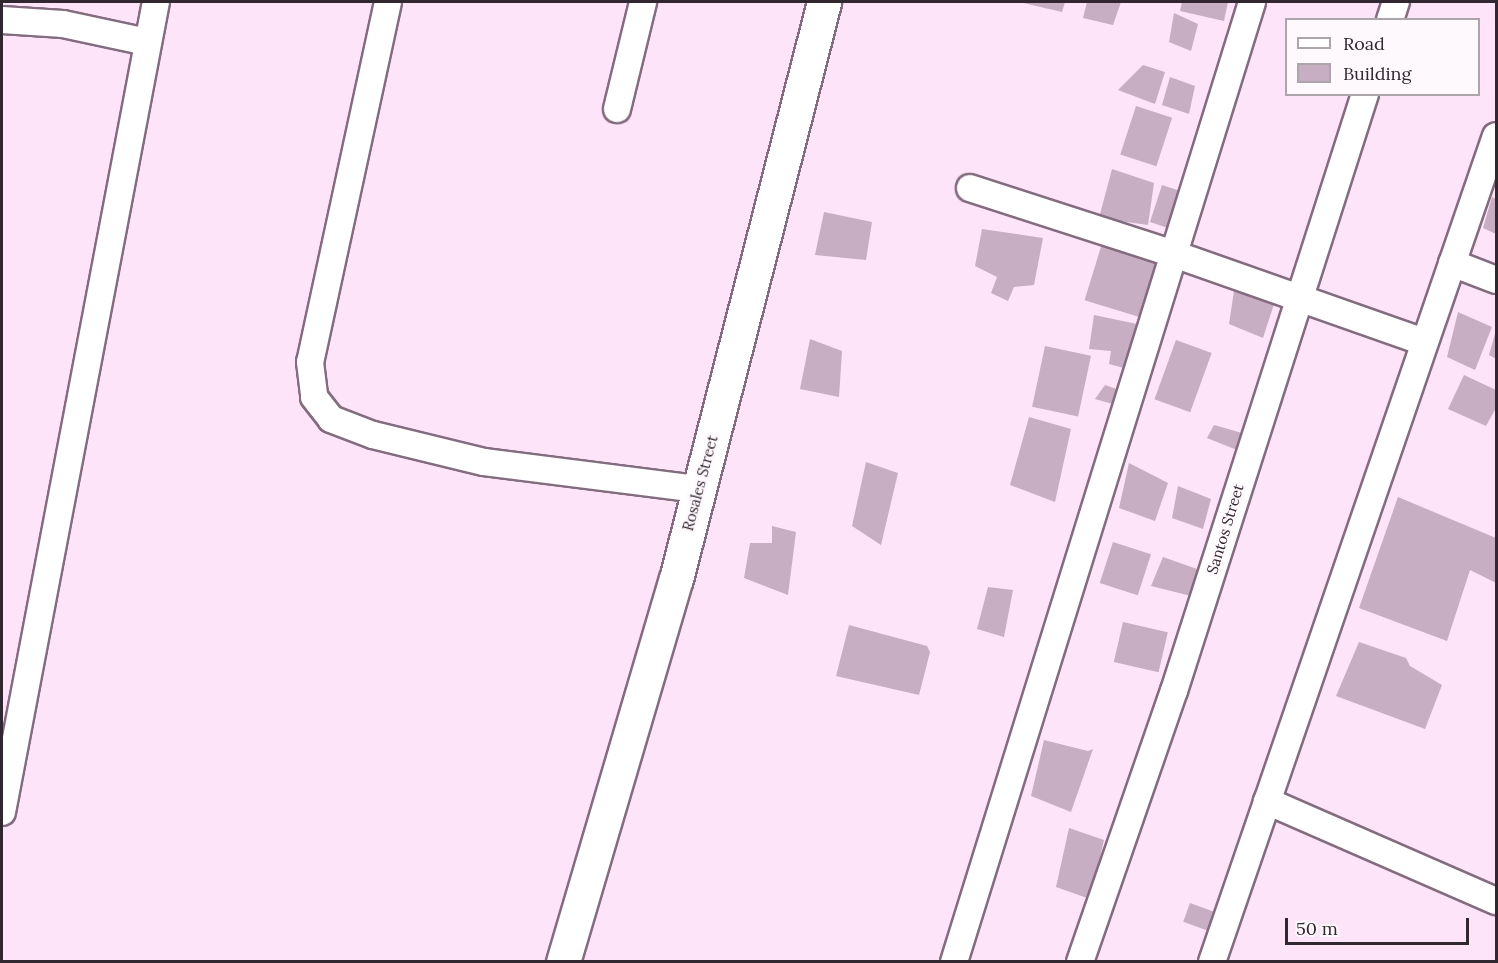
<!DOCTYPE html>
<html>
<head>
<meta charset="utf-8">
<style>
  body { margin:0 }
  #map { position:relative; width:1498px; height:963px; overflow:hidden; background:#fee4f9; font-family:Lora,serif }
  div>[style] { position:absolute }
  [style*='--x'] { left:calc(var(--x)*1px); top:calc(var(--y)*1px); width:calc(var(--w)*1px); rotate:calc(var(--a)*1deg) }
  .building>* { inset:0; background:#c7aec3; transform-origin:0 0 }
  .roads { filter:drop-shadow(2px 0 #836c7f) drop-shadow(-2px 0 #836c7f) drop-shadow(0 2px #836c7f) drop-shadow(0 -2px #836c7f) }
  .minor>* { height:26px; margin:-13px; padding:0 13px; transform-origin:13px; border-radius:13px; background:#fff }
  .secondary>* { height:33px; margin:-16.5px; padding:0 16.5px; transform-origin:16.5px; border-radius:16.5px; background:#fff }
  span { translate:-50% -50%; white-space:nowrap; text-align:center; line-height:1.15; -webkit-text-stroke:6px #fef9fd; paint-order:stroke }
  .street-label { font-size:15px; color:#312730 }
  .frame { position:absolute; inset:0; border:3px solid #312730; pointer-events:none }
  .legend { position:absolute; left:1285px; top:18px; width:195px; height:78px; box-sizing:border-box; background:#fef9fd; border:2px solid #aca5ab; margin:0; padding:8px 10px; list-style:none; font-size:18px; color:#312730 }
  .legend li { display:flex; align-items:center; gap:12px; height:30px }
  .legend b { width:30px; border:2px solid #aca5ab }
  .scale { position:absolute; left:1285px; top:918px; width:184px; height:27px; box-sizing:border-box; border:3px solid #312730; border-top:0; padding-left:8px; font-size:18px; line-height:21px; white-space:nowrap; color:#312730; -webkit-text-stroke:4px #fef9fd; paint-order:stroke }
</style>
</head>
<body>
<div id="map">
  <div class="building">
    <i style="clip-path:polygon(1019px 2px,1065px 2px,1062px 12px)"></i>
    <i style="clip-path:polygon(1087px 2px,1121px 2px,1113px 25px,1083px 18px)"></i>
    <i style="clip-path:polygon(1182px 2px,1228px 2px,1224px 21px,1180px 11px)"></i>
    <i style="clip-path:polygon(1174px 13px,1198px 24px,1191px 51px,1169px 42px)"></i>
    <i style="clip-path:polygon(1143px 65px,1165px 72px,1155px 104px,1118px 90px)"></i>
    <i style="clip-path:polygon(1170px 77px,1195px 86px,1189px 114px,1162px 105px)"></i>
    <i style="left:1136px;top:106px;width:38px;height:51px;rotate:18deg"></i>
    <i style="clip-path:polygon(1112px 169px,1154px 183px,1148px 225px,1099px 218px)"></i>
    <i style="left:1162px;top:185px;width:22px;height:39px;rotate:18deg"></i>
    <i style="clip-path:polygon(1492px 197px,1496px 199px,1496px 234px,1483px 228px)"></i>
    <i style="clip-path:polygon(824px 212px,872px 222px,866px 260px,815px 255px)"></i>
    <i style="clip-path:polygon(982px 229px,1043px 238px,1034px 285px,1014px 287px,1008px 301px,991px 293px,997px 277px,975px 266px)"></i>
    <i style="left:1103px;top:240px;width:64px;height:63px;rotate:17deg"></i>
    <i style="clip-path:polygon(1234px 291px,1275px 301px,1263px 338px,1229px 324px)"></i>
    <i style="clip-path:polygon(1458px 312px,1492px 327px,1475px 370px,1447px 357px)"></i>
    <i style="clip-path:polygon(1094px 315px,1142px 325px,1131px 370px,1109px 364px,1111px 351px,1089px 349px)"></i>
    <i style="clip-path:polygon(1496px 330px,1496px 359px,1489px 355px)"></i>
    <i style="clip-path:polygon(810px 339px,842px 351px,839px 397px,800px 389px)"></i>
    <i style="left:1176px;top:340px;width:38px;height:63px;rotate:20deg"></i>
    <i style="left:1045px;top:346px;width:47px;height:62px;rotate:12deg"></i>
    <i style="clip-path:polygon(1464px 375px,1496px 390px,1496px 408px,1486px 426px,1448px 409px)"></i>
    <i style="clip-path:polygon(1105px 385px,1125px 392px,1120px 406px,1095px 399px)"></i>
    <i style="clip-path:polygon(1029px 417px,1071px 429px,1055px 502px,1010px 485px)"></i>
    <i style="clip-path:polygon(1214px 425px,1242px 433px,1237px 450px,1207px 438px)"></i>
    <i style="clip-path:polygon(866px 462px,898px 473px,881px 545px,852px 526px)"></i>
    <i style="clip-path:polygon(1129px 463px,1168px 483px,1155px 521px,1119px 508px)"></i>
    <i style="clip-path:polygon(1178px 486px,1211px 499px,1203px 529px,1172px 518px)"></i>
    <i style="clip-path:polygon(1398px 497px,1496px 538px,1496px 583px,1470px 570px,1447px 641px,1359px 608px)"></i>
    <i style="clip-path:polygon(772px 526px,796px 532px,788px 595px,744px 578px,750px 543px,772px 543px)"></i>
    <i style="left:1113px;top:542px;width:40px;height:43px;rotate:18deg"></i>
    <i style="clip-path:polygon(1163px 557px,1197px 569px,1191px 596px,1151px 586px)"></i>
    <i style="clip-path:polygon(988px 587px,1013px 590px,1004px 637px,977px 629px)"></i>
    <i style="left:1123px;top:622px;width:46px;height:41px;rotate:13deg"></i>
    <i style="clip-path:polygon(849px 625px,927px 646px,930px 652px,919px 695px,836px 676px)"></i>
    <i style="clip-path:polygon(1359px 642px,1406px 658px,1410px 666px,1442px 685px,1425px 729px,1336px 696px)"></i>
    <i style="clip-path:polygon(1044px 740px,1088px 751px,1093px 749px,1071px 812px,1031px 796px)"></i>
    <i style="clip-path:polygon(1069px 828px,1104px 840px,1090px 899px,1056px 887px)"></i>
    <i style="left:1190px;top:903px;width:33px;height:20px;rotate:20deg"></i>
  </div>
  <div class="roads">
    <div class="minor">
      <i style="--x:388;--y:2;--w:368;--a:102.2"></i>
      <i style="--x:310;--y:362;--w:35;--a:83"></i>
      <i style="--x:314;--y:397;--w:28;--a:52"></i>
      <i style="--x:331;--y:419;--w:45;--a:20.9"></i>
      <i style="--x:373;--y:435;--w:114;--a:13.7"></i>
      <i style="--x:484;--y:462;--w:216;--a:7.2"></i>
      <i style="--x:2;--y:20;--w:61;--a:3.8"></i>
      <i style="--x:63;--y:24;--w:86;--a:12.1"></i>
      <i style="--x:1390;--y:20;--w:19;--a:-72"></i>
      <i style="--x:617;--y:109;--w:110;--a:-76.3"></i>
      <i style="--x:970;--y:188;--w:214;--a:17.9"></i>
      <i style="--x:1174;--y:254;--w:265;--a:19.4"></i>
      <i style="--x:1452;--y:263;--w:47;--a:21.1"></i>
      <i style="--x:1267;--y:801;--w:250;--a:23.6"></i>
      <i style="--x:2;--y:812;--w:825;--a:-79.24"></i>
      <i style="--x:954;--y:962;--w:1005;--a:-72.75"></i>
      <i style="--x:1080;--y:962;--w:287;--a:-70.9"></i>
      <i style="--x:1174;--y:691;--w:627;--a:-72.26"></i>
      <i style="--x:1212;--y:962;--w:873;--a:-71.03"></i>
    </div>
    <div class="secondary">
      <i style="--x:563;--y:962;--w:399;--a:-73.6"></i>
      <i style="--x:676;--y:579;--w:596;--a:-75.61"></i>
    </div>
  </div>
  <div class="street-label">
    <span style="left:700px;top:483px;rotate:-75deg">Rosales Street</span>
    <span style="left:1225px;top:529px;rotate:-73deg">Santos Street</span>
  </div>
  <div class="frame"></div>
  <ul class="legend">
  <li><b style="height:8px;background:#fff"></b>Road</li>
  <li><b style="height:16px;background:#c7aec3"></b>Building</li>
  </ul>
  <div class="scale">50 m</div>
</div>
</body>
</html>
